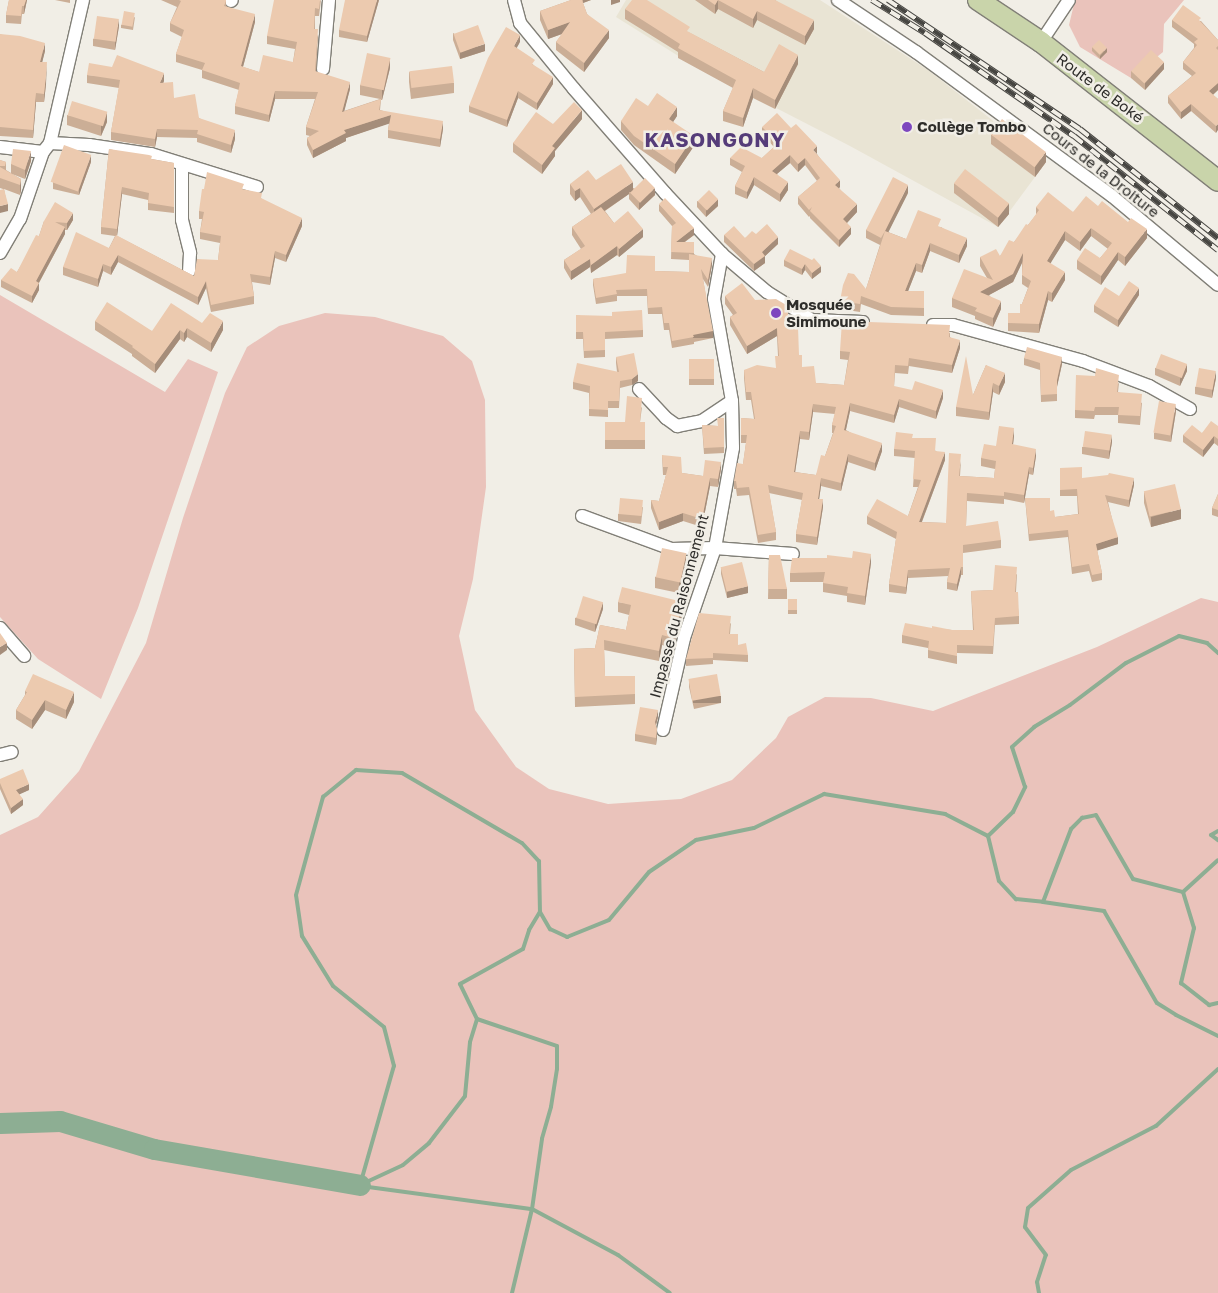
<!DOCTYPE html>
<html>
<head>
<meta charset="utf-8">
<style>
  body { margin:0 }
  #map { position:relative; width:1218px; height:1293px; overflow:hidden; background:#f1eee6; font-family:"Golos Text",sans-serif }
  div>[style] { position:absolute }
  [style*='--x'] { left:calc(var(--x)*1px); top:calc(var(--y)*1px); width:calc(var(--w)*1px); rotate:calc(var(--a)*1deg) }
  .built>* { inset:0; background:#e9e4d4 }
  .green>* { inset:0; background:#eac3bb }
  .stream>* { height:4px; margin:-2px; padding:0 2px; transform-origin:2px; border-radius:2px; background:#8dae93 }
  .river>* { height:21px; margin:-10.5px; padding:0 10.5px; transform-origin:10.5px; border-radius:10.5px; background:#8dae93 }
  .roads { filter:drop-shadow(1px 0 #817f77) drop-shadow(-1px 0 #817f77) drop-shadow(0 1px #817f77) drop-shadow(0 -1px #817f77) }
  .street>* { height:12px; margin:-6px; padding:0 6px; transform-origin:6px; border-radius:6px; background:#fff }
  .primary>* { height:20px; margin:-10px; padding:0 10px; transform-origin:10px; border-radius:10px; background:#c9d4aa }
  .rail>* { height:5.5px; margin-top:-2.75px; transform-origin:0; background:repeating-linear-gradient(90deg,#f1eee6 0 11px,#474642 0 22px); box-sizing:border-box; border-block:1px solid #474642 }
  .wall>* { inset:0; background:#cbae96; transform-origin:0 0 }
  .shaded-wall>* { inset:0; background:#a58d7a; transform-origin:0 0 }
  .building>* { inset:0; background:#eccaaf; transform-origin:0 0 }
  .dots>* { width:14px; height:14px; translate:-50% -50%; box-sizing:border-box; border:2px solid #f1eee6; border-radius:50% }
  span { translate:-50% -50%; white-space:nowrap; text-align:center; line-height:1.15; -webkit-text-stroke:5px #f1eee6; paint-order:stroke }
  .street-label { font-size:15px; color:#2e2d2a }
  .poi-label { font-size:15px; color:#2e2d2a; font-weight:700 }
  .left { translate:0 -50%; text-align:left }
  .district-label { font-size:20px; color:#553c79; font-weight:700; letter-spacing:1px }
</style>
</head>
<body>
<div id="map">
  <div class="built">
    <i style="clip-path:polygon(626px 0,820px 0,928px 70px,1046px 162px,998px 227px,850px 146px,696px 67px,616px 17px)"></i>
  </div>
  <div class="green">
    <i style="clip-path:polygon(1075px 0,1184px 0,1164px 24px,1163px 52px,1131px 78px,1080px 47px,1069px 25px)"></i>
    <i style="clip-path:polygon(0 295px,165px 392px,188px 359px,218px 372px,138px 608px,101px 699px,38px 659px,0 617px)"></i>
    <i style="clip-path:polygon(325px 313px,375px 317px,443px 336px,472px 361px,485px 400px,486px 487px,473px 579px,459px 636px,475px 710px,516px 767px,549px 789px,608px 804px,681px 799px,732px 780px,776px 738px,788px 717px,825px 697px,871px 698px,933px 711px,1097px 647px,1201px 598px,1218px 602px,1218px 1293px,0 1293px,0 835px,38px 817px,79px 771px,146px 643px,183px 518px,225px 393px,247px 347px,279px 326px)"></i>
  </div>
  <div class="stream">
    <i style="--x:1218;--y:831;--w:8;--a:150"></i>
    <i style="--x:1211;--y:835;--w:9;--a:36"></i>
    <i style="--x:988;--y:836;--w:35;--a:-44"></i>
    <i style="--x:1013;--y:812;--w:28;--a:-64"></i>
    <i style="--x:1025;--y:787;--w:42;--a:-108"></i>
    <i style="--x:1012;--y:747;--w:30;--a:-42"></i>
    <i style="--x:1034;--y:727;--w:42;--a:-31.4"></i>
    <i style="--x:1070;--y:705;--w:70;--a:-36.9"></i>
    <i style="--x:1126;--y:663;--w:59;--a:-27"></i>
    <i style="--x:1179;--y:636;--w:29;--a:14"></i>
    <i style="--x:1207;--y:643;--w:15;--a:42"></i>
    <i style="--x:1183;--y:892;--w:47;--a:-42.4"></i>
    <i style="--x:1043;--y:902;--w:62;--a:8.4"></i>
    <i style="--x:1104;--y:911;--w:106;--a:60.1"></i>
    <i style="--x:1157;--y:1003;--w:22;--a:32"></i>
    <i style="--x:1176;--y:1015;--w:47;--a:26.6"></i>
    <i style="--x:477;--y:1019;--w:84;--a:18.6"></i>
    <i style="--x:557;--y:1046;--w:23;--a:90"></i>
    <i style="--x:557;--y:1069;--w:38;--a:99"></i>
    <i style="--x:551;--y:1107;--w:33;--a:106"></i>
    <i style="--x:542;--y:1139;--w:71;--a:98.1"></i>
    <i style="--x:532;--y:1209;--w:86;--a:103.4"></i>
    <i style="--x:360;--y:1185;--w:124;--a:-74.1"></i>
    <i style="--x:394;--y:1066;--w:40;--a:-104.4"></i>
    <i style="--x:384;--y:1027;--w:65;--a:-141.2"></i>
    <i style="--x:333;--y:986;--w:59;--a:-121.8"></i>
    <i style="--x:302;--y:936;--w:41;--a:-98.3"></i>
    <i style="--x:296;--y:895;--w:102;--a:-74.6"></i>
    <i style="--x:323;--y:797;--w:43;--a:-39.3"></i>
    <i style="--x:356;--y:770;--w:46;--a:3.7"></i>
    <i style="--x:402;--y:773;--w:139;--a:30.3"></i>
    <i style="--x:522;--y:843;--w:25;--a:47"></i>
    <i style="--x:539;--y:861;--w:51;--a:88.9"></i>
    <i style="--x:540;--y:912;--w:20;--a:60"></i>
    <i style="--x:550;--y:929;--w:19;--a:25"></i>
    <i style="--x:567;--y:937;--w:45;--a:-22"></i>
    <i style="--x:609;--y:920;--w:62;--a:-50.2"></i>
    <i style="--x:649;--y:872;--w:57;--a:-34.2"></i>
    <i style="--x:696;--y:840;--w:59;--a:-11.7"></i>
    <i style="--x:754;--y:828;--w:78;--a:-25.9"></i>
    <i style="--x:824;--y:794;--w:123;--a:9.4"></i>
    <i style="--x:945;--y:814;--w:48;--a:27.1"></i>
    <i style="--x:988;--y:836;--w:46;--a:76.3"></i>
    <i style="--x:999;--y:881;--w:25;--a:47"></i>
    <i style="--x:1016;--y:899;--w:27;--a:6"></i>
    <i style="--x:1043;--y:902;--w:78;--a:-69"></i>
    <i style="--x:1071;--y:829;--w:16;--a:-45"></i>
    <i style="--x:1082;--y:818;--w:14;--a:-12"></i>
    <i style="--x:1096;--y:815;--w:74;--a:60"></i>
    <i style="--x:1133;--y:879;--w:52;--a:14.6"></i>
    <i style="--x:1183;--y:892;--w:38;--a:73"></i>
    <i style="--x:1194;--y:928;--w:57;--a:103.3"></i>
    <i style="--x:1181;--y:983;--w:36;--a:38"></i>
    <i style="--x:1209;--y:1005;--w:9;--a:-13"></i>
    <i style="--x:360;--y:1185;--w:47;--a:-24.9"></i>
    <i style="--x:403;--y:1165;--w:34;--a:-40"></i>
    <i style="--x:429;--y:1143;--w:59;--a:-52.5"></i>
    <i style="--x:465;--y:1096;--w:54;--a:-84.7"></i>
    <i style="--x:470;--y:1042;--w:24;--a:-73"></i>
    <i style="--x:477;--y:1019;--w:39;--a:-116"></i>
    <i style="--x:460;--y:984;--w:72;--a:-29.1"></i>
    <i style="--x:523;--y:949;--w:20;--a:-72"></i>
    <i style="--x:529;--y:930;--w:21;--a:-59"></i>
    <i style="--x:361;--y:1186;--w:173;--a:7.7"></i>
    <i style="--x:532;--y:1209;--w:98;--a:28.1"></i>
    <i style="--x:618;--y:1255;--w:64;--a:36.2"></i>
    <i style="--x:1039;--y:1293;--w:11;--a:-100"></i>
    <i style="--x:1037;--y:1282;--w:28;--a:-72"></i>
    <i style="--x:1046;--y:1255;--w:35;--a:-127"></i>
    <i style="--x:1025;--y:1227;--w:19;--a:-81"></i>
    <i style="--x:1028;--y:1208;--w:57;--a:-41.5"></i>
    <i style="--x:1071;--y:1170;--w:96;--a:-27.4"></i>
    <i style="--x:1156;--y:1126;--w:84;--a:-42.6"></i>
  </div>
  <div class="river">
    <i style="--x:0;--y:1123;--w:60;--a:-1.9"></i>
    <i style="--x:60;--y:1121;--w:98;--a:16.6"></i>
    <i style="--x:154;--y:1149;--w:209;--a:9.9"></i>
  </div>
  <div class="roads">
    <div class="street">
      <i style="--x:514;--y:0;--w:24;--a:75"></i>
      <i style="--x:520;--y:23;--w:85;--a:50.7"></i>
      <i style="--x:574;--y:89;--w:138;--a:48.8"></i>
      <i style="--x:665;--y:193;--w:83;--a:46.9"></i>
      <i style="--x:722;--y:254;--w:59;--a:40.2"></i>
      <i style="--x:767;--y:292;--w:53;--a:31.9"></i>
      <i style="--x:812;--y:320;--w:51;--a:2.2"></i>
      <i style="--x:838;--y:0;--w:94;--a:33.7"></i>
      <i style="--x:916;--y:52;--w:243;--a:36.3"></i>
      <i style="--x:1112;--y:196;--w:138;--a:40"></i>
      <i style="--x:231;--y:1;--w:1;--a:-45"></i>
      <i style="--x:1041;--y:42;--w:50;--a:-56.3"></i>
      <i style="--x:323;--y:69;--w:69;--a:-85"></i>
      <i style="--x:50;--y:143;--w:39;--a:3"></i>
      <i style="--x:89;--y:145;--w:63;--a:8.3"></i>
      <i style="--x:151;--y:154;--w:111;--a:17.3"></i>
      <i style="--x:0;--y:147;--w:43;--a:6.6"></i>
      <i style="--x:182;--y:164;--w:56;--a:90"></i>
      <i style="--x:182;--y:220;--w:34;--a:76"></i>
      <i style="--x:190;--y:253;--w:18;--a:93"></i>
      <i style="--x:0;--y:253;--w:39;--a:-60"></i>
      <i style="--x:20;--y:219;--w:71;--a:-71.1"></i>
      <i style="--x:43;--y:152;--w:11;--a:-52"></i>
      <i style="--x:50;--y:143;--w:147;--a:-77"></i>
      <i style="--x:933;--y:325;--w:20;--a:0"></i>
      <i style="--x:953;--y:325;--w:135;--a:15.5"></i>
      <i style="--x:1083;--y:361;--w:71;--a:20.7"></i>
      <i style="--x:1149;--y:386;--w:47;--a:29.3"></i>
      <i style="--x:639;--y:389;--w:40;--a:47"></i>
      <i style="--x:666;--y:418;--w:14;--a:36"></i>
      <i style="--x:677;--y:426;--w:25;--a:-11"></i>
      <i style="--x:702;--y:421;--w:36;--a:-34"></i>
      <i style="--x:582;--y:516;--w:95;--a:20.3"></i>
      <i style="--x:671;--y:549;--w:44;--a:-1.3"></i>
      <i style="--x:715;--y:548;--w:78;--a:4.4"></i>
      <i style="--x:0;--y:628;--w:37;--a:49"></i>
      <i style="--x:663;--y:730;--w:94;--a:-77.1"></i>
      <i style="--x:684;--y:638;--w:95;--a:-71"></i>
      <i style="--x:715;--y:548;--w:102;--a:-79.8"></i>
      <i style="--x:733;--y:448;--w:47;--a:-91.2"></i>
      <i style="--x:732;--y:401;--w:104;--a:-100"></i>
      <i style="--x:714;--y:299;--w:46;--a:-79.9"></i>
      <i style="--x:0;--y:755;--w:12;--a:-14"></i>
    </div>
    <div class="primary">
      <i style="--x:978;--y:0;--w:76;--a:33.7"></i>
      <i style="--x:1041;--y:42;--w:225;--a:38.1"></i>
    </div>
  </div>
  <div class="rail">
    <i style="--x:872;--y:0;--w:62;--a:31.9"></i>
    <i style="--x:925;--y:33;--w:181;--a:34.7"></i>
    <i style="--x:1074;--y:136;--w:184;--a:38.4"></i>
    <i style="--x:888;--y:0;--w:231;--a:33.9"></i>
    <i style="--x:1080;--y:129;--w:176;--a:38.3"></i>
  </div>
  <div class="wall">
    <i style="clip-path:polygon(9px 0,27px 0,24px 14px,22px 14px,21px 24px,6px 23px,6px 15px)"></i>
    <i style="clip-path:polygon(55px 0,70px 0,70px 3px)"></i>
    <i style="clip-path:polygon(161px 0,226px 0,226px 6px,255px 22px,243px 67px,259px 72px,293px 62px,295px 49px,267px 44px,267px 36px,321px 0,319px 16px,315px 16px,315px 29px,318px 37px,316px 72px,350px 89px,344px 111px,380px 99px,360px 95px,360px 85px,390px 68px,382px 100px,381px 100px,380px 110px,443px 129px,440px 147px,388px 138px,388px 130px,389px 123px,346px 138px,346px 141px,313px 158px,307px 145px,307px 138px,310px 136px,306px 135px,306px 127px,315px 99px,275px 99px,269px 122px,235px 114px,235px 106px,239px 90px,202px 78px,202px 70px,176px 62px,176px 54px,182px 37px,170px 31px,170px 23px,177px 7px)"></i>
    <i style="clip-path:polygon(379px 0,367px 42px,339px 37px,339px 30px)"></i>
    <i style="clip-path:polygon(571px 0,591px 0,583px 3px,587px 14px,609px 38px,584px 72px,556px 50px,556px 42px,562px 34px,548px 39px,540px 20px,540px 11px)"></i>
    <i style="clip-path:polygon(695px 0,775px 0,814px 29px,805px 45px,757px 20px,753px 28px,718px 9px,715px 14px)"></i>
    <i style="clip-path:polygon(625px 9px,690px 33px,764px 72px,798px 64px,775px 109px,753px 98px,743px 127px,723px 121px,723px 111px,733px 88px,678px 58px,678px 52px,625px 19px)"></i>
    <i style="clip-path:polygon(135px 17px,133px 30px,121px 28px,121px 25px)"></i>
    <i style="clip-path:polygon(1172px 20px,1201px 21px,1218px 40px,1218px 90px,1213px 95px,1218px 99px,1216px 133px,1191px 111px,1181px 119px,1168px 103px,1168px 96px,1192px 76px,1183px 69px,1183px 62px,1194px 48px,1194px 44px,1172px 27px)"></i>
    <i style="clip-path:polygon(119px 26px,115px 50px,93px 46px,93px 39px)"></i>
    <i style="clip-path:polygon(453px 33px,485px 51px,460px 59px,453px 40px)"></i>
    <i style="clip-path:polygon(0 34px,45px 51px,42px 62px,46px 84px,44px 102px,36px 102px,33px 138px,0 136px)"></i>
    <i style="clip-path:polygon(520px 42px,516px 48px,553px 84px,537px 110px,518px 98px,507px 127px,469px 112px,469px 106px)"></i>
    <i style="clip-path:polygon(1092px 47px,1107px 52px,1100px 59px,1092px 51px)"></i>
    <i style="clip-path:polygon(1164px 69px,1145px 90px,1131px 78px,1131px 71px)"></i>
    <i style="clip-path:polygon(409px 72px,454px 83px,454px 93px,411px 99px,409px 82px)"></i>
    <i style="clip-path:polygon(87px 75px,164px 81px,163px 82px,174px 98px,199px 118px,235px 139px,231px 153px,197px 142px,197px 138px,157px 137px,155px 147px,111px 140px,111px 132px,119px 88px,87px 83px)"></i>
    <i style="clip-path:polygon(648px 106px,677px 116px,673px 122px,694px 146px,675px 174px,634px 145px,621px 130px,621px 121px)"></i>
    <i style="clip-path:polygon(67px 115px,107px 122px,101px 136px,67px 125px)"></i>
    <i style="clip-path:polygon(582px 119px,555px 151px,555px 156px,542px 174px,513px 152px,513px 143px,553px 124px)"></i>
    <i style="clip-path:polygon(762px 127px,817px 154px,840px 187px,839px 188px,857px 212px,847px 223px,851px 234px,839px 247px,810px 218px,810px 216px,809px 217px,798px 204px,798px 197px,817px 181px,805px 165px,798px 172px,790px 163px,777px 174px,788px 190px,780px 202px,754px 185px,747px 199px,735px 194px,735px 186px,742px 172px,730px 165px,730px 158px,762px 158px,774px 147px,762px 134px)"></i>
    <i style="clip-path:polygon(991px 134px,1046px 162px,1035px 177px,991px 144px)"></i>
    <i style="clip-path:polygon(109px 149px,152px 159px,174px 163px,174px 213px,148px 210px,148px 200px,122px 194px,117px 236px,194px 276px,218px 260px,220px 243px,200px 239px,200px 232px,202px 219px,199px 219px,199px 211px,244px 190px,262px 199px,302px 226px,286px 262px,275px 258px,270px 285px,252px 282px,254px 296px,254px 304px,211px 312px,206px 288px,198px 305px,118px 262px,111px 275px,103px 271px,98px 287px,63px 275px,63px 267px,109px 248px,115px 236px,101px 234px,101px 227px)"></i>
    <i style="clip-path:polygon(0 160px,6px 162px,6px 170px,11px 173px,11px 164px,31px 161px,25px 179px,12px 174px,21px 179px,21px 190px,20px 195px,4px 189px,8px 211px,3px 189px,0 188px)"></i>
    <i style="clip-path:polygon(91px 162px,79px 195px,53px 189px,53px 182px)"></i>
    <i style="clip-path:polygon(596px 180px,633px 188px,655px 195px,639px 210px,629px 199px,629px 194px,605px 211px,614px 223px,643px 237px,619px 257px,617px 255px,591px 273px,590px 267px,571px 280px,564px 268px,564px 260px,581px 249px,572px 235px,572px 227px,591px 214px,580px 197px,575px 201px,570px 194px,570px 184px)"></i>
    <i style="clip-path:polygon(954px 183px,1009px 214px,998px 227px,954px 193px)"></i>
    <i style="clip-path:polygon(908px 193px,888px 232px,906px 239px,941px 227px,967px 246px,959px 263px,930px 251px,922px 273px,916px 271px,908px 291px,924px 291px,924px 316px,891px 315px,861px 304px,860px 312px,840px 309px,840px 301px,866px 289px,880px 245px,866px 238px,866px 230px)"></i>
    <i style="clip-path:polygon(697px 201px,718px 206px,706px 217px,697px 207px)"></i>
    <i style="clip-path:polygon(659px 204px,694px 235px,685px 242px,694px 242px,694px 254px,712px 265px,708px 287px,703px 279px,713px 338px,694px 342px,694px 344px,672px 348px,669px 330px,664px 330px,662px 314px,648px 314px,647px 296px,617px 296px,617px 301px,596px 304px,593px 285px,593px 279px,655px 271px,689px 272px,689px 260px,671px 259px,672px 226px,659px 211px)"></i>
    <i style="clip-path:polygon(1098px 206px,1147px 238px,1125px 266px,1118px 260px,1101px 285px,1077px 269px,1077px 260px,1100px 258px,1108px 249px,1091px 236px,1080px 251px,1065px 240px,1050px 263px,1065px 280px,1052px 302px,1048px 300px,1039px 333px,1008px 331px,1008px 313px,1020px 313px,1022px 304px,1028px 288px,1022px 284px,1022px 262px,1013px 282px,989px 295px,1001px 309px,993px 327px,975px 319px,975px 316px,952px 307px,952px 298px,987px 278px,980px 266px,980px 257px,1000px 256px,1014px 242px,1028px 225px,1036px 215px,1036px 207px,1073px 212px)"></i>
    <i style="clip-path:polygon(73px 220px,67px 230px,65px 230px,65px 234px,39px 283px,39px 290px,32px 303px,1px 287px,1px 280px,17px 272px,39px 236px,44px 221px)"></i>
    <i style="clip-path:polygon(756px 234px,778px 244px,765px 256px,765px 263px,754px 271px,724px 242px,724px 235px,745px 238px)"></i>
    <i style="clip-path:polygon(784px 260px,812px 260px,821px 272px,812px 279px,805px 270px,802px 275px,784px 266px)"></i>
    <i style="clip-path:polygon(1139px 295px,1118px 327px,1094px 312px,1094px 305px,1119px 296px)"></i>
    <i style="clip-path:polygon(evenodd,725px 296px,755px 300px,788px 327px,802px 367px,816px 383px,844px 385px,848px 360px,840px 359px,840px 351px,950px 333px,950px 337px,960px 348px,952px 373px,909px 366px,908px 374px,895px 373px,894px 387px,943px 398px,936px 419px,899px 407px,894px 423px,850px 411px,846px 430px,882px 451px,875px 471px,848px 462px,841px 491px,821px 486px,819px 499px,823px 507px,817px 545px,796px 542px,796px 534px,802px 500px,769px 493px,776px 532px,776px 540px,758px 543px,749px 495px,737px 496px,736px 489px,734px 489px,734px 481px,743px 464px,746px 443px,741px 443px,741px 418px,754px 419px,751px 400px,746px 400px,744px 378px,744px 370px,776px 368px,778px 356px,777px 336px,747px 354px,730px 325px,730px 317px,733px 315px,725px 304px,725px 296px,813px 412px,835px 414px,832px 425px,832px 433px,833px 433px,825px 456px,816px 475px,795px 472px,800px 439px,809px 440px,813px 412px)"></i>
    <i style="clip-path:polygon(576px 315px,643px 330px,643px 337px,605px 339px,605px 357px,584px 358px,583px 339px,576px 339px)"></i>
    <i style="clip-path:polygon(95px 321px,152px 331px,202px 323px,223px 330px,211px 352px,187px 337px,184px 342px,180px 339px,155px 373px,132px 356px,132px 354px,95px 330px)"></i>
    <i style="clip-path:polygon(616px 357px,638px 381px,632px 385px,620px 388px,619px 408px,608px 408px,608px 417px,589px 416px,589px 393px,573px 389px,573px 382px,617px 372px,616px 363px)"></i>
    <i style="clip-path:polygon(1024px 358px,1062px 364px,1057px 386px,1057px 401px,1041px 402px,1040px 370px,1024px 365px)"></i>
    <i style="left:689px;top:359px;width:25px;height:26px"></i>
    <i style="clip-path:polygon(986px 365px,1005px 382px,999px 395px,993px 392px,989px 420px,956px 416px,956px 407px,973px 395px)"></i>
    <i style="clip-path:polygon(1155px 368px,1187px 371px,1180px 386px,1155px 375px)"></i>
    <i style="clip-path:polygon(1216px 378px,1212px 398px,1195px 394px,1195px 387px)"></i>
    <i style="clip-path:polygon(1119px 383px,1118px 392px,1142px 403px,1140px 425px,1118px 423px,1118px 415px,1095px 415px,1094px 419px,1075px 418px,1075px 410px)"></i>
    <i style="clip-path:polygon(642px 407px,640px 422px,645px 422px,645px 449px,605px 449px,605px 422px,625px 422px)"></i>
    <i style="clip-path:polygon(1176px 411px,1171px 442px,1154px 439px,1154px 433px)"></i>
    <i style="clip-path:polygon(724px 418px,724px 453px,704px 454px,702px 425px,718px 426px)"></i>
    <i style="clip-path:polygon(1218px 426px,1218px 446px,1214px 443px,1203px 457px,1183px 442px,1183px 435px,1202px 433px)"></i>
    <i style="clip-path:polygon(1014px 436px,1013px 445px,1036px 456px,1033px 475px,1029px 474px,1024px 503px,1004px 499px,1004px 504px,967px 501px,966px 526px,1001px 540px,1001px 548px,963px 553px,963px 575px,961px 575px,957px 591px,947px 589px,947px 582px,948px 576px,908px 578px,906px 594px,889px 592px,889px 584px,896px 539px,867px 524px,867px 516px,908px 516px,918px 487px,913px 487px,915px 458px,894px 456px,894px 449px,913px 438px,936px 451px,945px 460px,922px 522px,946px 523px,961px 461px,960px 476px,994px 478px,995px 469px,981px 466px,981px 458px,996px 446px)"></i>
    <i style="clip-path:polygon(1112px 442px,1109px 459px,1082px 454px,1082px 447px)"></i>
    <i style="clip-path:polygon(662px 455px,682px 473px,703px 476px,721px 469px,718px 487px,710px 486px,702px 527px,683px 521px,659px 530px,651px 508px,651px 500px,659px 501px,666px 475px,663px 475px)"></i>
    <i style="clip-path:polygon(1060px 468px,1082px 478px,1134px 485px,1129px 507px,1108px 502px,1118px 544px,1097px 550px,1102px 573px,1102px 580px,1092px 582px,1089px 571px,1072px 574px,1068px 537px,1029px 541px,1025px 498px,1050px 511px,1055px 517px,1078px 514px,1077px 496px,1060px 496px)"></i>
    <i style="clip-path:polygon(1144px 492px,1181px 519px,1151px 527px,1144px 503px)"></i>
    <i style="clip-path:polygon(1218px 494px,1218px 517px,1212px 515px,1212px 508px)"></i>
    <i style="clip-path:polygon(643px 507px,641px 524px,618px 521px,618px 514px)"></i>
    <i style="clip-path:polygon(769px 555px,787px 589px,787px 599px,768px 599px)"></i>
    <i style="clip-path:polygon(686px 563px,679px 593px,655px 588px,655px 577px)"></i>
    <i style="clip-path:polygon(871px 563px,865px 605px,847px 602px,847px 596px,823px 592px,823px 582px,790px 582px,790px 573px)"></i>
    <i style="clip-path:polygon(721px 567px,748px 593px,727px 598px,721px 574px)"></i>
    <i style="clip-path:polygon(1017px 574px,1016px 592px,1019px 616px,1019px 624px,995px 625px,993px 654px,957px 653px,957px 664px,928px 658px,928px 648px,902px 643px,902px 635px,932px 628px,952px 630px,973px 630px,971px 591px,993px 590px)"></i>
    <i style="left:788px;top:599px;width:9px;height:15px"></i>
    <i style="clip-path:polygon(618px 602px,683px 612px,673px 648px,662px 645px,659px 661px,604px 650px,605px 676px,635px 676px,635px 704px,575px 707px,574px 649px,595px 648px,600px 625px,626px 630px,629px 615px,618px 612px)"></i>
    <i style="clip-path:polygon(603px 609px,595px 632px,575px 625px,575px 618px)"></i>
    <i style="clip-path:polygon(731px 623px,730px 634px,738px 645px,748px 655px,748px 662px,713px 660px,713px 664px,686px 666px,686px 659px)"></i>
    <i style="clip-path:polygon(689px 680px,721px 703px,694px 709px,689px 687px)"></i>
    <i style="clip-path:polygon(25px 691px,74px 702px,66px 719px,45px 710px,32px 729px,16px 719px,16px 710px,25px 695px)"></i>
    <i style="clip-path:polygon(658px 717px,656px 725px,657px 736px,656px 745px,635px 741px,635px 734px)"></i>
    <i style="clip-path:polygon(0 779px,29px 790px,19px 794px,23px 805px,11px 814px,0 789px)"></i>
  </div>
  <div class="shaded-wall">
    <i style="clip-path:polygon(26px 0,27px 0,24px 14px,24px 6px)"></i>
    <i style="clip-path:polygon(377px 0,379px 0,367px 42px,367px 36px)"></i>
    <i style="clip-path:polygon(583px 0,591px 0,583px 3px)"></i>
    <i style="clip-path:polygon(611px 0,620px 0,620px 2px,611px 5px)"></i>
    <i style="clip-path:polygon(718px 0,718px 9px,715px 14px,715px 5px)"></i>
    <i style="clip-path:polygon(757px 11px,757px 20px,753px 28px,753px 19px)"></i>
    <i style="clip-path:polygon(255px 14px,255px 22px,241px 74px,241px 66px)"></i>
    <i style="clip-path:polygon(119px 19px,119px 26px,115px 50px,115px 43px)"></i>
    <i style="clip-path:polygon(814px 20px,814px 29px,805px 45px,805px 36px)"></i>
    <i style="clip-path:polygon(570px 22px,570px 31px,548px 39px,548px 30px)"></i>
    <i style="clip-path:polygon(609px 30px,609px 38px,584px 72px,584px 63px)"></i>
    <i style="clip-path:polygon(520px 35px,520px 42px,514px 53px,514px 46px)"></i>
    <i style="clip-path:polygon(45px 43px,45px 51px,40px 71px,40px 62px)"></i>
    <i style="clip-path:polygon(485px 44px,485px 51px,460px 59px,460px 52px)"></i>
    <i style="clip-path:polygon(1107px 48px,1107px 52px,1100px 59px,1100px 56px)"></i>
    <i style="clip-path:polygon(798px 55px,798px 64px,775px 109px,775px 100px)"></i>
    <i style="clip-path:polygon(390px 58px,390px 68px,382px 100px,382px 90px)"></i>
    <i style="clip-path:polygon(47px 62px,46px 84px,44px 102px,44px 94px)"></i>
    <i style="clip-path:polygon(1164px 62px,1164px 69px,1145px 90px,1145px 83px)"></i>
    <i style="clip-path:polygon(164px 73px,164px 81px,160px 91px,160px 83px)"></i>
    <i style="clip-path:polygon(553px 77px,553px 84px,537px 110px,537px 103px)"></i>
    <i style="clip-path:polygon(350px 82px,350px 89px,342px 120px,342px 112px)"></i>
    <i style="clip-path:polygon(1218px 83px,1218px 90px,1209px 98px,1209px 91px)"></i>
    <i style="clip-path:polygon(753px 88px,753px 98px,743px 127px,743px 118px)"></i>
    <i style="clip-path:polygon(275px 91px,275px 99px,269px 122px,269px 115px)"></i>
    <i style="clip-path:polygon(518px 91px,518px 98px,507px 127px,507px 120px)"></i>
    <i style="clip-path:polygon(36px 93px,36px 102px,33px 138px,33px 130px)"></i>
    <i style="clip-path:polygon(1191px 104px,1191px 111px,1181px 119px,1181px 112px)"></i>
    <i style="clip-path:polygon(677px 107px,677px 116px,669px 128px,669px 119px)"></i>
    <i style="clip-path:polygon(582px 110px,582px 119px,555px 151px,555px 156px,542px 174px,542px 165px,552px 146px)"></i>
    <i style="clip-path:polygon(107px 112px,107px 122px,101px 136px,101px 126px)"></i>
    <i style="clip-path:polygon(391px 115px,391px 123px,346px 138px,346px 141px,313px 158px,313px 150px,344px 130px)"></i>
    <i style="clip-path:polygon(443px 121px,443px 129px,440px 147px,440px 139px)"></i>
    <i style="clip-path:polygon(1218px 124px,1218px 130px,1216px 133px,1216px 126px)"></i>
    <i style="clip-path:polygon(157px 129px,157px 137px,155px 147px,155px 139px)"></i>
    <i style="clip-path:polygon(235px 130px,235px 139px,231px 153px,231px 145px)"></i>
    <i style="clip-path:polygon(694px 136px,694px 146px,675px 174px,675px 164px)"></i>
    <i style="clip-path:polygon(817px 146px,817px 154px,813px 150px)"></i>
    <i style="clip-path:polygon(31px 151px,31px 161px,25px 179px,25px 170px)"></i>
    <i style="clip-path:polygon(1046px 152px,1046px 162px,1035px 177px,1035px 167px)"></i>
    <i style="clip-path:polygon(91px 155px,91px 162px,79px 195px,79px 189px)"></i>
    <i style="clip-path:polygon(790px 155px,790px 163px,772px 178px,772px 171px)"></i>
    <i style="clip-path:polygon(805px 158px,805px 165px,798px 172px,798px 164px)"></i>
    <i style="clip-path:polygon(754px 177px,754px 185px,747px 199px,747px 192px)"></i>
    <i style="clip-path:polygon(21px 179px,21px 190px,20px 195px,20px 185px)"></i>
    <i style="clip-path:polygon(840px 180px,840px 187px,835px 192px,835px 185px)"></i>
    <i style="clip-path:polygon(633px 182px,633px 192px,629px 192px,629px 194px,594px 218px,594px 209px)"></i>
    <i style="clip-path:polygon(788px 182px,788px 190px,780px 202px,780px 194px)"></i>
    <i style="clip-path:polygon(908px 185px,908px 193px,885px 239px,885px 231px)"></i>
    <i style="clip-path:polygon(122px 187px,122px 194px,117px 236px,117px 229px)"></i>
    <i style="clip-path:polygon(580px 188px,580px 197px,575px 201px,575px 191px)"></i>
    <i style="clip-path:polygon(655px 188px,655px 195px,639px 210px,639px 203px)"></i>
    <i style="clip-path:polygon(718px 199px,718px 206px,706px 217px,706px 210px)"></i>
    <i style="clip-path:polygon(1009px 203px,1009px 214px,998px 227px,998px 217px)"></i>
    <i style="clip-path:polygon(8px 204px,8px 211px,0 213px,0 206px)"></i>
    <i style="clip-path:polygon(857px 204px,857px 212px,843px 227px,843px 219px)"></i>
    <i style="clip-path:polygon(73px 213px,73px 220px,67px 230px,67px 223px)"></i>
    <i style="clip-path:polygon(302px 218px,302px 226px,286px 262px,286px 255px)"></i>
    <i style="clip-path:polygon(65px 227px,65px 234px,36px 288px,36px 281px)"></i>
    <i style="clip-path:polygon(851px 227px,851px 234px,839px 247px,839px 240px)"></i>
    <i style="clip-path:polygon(694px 228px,694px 235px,676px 248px,676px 242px)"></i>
    <i style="clip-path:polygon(1091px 228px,1091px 236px,1080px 251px,1080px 242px)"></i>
    <i style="clip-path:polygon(643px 229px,643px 237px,619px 257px,619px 249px)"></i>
    <i style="clip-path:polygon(1147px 229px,1147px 238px,1125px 266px,1125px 257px)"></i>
    <i style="clip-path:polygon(1065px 231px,1065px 240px,1047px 269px,1047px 261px)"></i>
    <i style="clip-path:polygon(778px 237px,778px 244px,763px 258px,765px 256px,765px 263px,754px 271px,754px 264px,762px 252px)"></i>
    <i style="clip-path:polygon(967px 238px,967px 246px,959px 263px,959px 255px)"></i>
    <i style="clip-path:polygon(930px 243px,930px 251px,922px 273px,922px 265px)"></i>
    <i style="clip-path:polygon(617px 246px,617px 255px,591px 273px,591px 265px)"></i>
    <i style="clip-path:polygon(275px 251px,275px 258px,270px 285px,270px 277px)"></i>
    <i style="clip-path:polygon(1118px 252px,1118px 260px,1101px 285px,1101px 276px)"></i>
    <i style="clip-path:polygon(1023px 253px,1023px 261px,1013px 282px,980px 300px,980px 292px)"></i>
    <i style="clip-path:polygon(118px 255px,118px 262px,111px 275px,111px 267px)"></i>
    <i style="clip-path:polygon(712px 258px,712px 265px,708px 287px,708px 280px)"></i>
    <i style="clip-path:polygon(590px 259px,590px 267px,571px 280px,571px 271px)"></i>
    <i style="clip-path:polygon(916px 263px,916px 271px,905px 299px,905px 291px)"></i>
    <i style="clip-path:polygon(103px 264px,103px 271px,98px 287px,98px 279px)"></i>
    <i style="clip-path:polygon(805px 264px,805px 270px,802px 275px,802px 269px)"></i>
    <i style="clip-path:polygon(821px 266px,821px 272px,812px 279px,812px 273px)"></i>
    <i style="clip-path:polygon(1065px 272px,1065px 280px,1052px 302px,1052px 293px)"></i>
    <i style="clip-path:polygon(206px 281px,206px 288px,198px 305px,198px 297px)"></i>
    <i style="clip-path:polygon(39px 283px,39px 290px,32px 303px,32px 296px)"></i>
    <i style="clip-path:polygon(1139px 288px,1139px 295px,1118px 327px,1118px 320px)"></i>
    <i style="clip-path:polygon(1048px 291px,1048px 300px,1039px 333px,1039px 324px)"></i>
    <i style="clip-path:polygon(1001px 301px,1001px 309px,993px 327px,993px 318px)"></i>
    <i style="clip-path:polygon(223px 321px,223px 330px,211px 352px,211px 343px)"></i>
    <i style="clip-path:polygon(187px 328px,187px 337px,184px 342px,184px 333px)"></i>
    <i style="clip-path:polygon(777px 328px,777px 336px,747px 354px,747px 346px)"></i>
    <i style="clip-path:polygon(180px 330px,180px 339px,155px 373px,155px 364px)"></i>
    <i style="left:713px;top:331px;width:7px;height:20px;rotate:90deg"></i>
    <i style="clip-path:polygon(960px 340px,960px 348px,952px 373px,952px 365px)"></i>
    <i style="clip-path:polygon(1062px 357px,1062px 364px,1057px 387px,1057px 380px)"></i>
    <i style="clip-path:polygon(1187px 364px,1187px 371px,1180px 386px,1180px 379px)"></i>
    <i style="clip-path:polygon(1216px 371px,1216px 378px,1212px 398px,1212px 391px)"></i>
    <i style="clip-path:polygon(1005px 373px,1005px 382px,999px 395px,999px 386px)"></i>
    <i style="clip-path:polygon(638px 374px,638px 381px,632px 385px,632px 379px)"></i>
    <i style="clip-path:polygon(993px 383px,993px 392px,989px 420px,989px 412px)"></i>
    <i style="clip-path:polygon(943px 390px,943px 398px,936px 419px,936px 411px)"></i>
    <i style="clip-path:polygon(899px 399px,899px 407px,894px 423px,894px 415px)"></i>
    <i style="clip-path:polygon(850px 403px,850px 411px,844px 438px,844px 430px)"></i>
    <i style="clip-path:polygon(813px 404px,813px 412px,809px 440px,809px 432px)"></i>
    <i style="clip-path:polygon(1176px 404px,1176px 411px,1171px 442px,1171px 435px)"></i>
    <i style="clip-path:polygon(1014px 428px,1014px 436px,1012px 452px,1012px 444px)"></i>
    <i style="clip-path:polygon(800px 431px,800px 439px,794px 480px,794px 472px)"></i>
    <i style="clip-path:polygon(1112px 435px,1112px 442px,1109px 459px,1109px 452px)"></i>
    <i style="clip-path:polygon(1214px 436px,1214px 443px,1203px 457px,1203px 450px)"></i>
    <i style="clip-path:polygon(882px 443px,882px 451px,875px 471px,875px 463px)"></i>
    <i style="clip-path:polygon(1036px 449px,1036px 456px,1033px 475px,1033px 468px)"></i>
    <i style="clip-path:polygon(945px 452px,945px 460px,919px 529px,919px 522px)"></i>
    <i style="clip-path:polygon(848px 454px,848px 462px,841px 491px,841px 483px)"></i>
    <i style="clip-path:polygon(721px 462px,721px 469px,718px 487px,718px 479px)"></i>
    <i style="clip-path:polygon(1029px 467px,1029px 474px,1024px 503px,1024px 495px)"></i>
    <i style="clip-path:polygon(710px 478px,710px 486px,702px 527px,702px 519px)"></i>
    <i style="clip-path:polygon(821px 478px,821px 486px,818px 507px,818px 499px)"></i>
    <i style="clip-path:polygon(1134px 478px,1134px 485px,1129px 507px,1129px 500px)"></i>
    <i style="clip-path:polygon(823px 499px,823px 507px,817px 545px,817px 537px)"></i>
    <i style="clip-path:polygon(1181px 509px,1181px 519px,1151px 527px,1151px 517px)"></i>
    <i style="clip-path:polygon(683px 513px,683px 521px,659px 530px,659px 522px)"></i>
    <i style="clip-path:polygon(1118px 537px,1118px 544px,1096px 551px,1096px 544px)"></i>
    <i style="clip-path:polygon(686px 553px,686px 563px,679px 593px,679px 582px)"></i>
    <i style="clip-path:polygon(871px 554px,871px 563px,865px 605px,865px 596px)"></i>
    <i style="clip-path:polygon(961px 567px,961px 575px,957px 591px,957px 584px)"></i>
    <i style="clip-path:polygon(908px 570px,908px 578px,906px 594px,906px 587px)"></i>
    <i style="clip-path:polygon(748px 586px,748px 593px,727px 598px,727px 592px)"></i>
    <i style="clip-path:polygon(603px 602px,603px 609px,595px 632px,595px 625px)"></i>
    <i style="clip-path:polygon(683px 602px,683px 612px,673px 648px,673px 638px)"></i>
    <i style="clip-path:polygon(662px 635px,662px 645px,659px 661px,659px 651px)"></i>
    <i style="clip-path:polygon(7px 643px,7px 650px,0 655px,0 647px)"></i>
    <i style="clip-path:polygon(74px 692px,74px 702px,66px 719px,66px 710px)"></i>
    <i style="left:721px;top:696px;width:7px;height:28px;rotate:90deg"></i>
    <i style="clip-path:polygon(45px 700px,45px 710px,32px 729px,32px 720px)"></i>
    <i style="clip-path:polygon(658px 710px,658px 717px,655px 729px,655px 722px)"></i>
    <i style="clip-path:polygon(657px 729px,657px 736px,656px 745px,656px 738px)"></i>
    <i style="clip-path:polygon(29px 784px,29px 790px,16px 796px,16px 790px)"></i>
    <i style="clip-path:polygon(23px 799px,23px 805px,11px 814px,11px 808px)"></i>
  </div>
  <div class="building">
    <i style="clip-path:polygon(9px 0,26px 0,24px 6px,22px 6px,21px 16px,6px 15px)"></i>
    <i style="clip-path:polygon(179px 0,226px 0,226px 1px,224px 6px,255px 14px,241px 66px,259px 72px,263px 55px,293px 62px,297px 42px,267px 36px,274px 0,320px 0,319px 9px,315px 8px,314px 29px,318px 29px,315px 71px,350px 82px,342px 112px,381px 99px,379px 110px,443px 121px,440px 139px,388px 130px,391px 115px,344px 130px,346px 133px,313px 150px,307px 138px,319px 131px,306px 127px,318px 92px,275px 91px,269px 115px,235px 106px,240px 83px,202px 70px,205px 63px,176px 54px,184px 30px,170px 23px,181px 1px)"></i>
    <i style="clip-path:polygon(345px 0,377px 0,367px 36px,339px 30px)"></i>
    <i style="clip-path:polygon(571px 0,582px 0,587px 14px,609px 30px,584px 63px,556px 42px,570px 22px,548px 30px,540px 11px)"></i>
    <i style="clip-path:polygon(632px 0,647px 0,690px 27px,687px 31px,764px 72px,779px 44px,798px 55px,775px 100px,753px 88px,743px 118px,723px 111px,736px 80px,678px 48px,680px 44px,625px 9px)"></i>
    <i style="clip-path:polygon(708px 0,718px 0,715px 5px)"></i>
    <i style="clip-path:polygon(718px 0,775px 0,814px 20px,805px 36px,757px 11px,753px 19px)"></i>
    <i style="clip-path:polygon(1183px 5px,1201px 18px,1199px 20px,1218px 40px,1218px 46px,1216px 48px,1218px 50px,1218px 83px,1209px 91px,1218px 99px,1218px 124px,1216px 126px,1191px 104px,1181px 112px,1168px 96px,1196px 73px,1183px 62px,1197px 45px,1194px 42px,1198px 39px,1172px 20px)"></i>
    <i style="left:124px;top:11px;width:11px;height:14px;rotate:10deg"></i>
    <i style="left:97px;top:16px;width:22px;height:23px;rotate:8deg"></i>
    <i style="left:478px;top:25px;width:20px;height:26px;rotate:70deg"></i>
    <i style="clip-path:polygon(506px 27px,520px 35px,514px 46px,535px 60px,532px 64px,553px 77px,537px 103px,518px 91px,507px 120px,469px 106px,488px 58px)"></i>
    <i style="clip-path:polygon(0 34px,20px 36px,45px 43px,40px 62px,47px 62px,46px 76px,44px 94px,36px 93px,33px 130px,0 127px)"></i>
    <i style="left:1099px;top:40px;width:11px;height:10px;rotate:45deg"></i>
    <i style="left:1151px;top:50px;width:18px;height:29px;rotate:43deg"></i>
    <i style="left:367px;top:53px;width:24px;height:33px;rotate:12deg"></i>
    <i style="clip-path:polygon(117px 55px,164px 73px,160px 83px,173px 82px,174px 98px,195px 94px,199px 118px,235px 130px,231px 145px,197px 134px,198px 130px,157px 129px,155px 139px,111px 132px,120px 80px,87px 75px,89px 63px,112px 67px)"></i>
    <i style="left:452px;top:66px;width:17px;height:43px;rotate:83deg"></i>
    <i style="clip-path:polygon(657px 93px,677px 107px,669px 119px,694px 136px,675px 164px,634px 136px,621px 121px,636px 98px,648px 106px)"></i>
    <i style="left:72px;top:101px;width:37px;height:15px;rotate:17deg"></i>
    <i style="clip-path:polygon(574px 102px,582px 110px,552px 146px,555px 148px,542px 165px,513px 143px,536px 112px,553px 124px)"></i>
    <i style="clip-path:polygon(777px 113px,791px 128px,796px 124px,817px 146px,813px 150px,840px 180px,835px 185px,857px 204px,843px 219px,851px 227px,839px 240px,810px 211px,812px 207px,809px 210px,798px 197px,820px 178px,805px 158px,798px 164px,790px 155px,772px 171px,788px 182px,780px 194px,754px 177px,747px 192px,735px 186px,745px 166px,730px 158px,741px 147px,762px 158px,778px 143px,762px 127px)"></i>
    <i style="left:1002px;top:119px;width:55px;height:19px;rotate:37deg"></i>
    <i style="left:64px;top:145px;width:29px;height:39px;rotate:20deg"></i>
    <i style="clip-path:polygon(13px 149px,31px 151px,25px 170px,11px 164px)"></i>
    <i style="clip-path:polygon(109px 149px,149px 155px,152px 156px,151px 159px,174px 163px,174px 207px,148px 203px,149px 193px,122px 187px,117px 229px,101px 227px)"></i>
    <i style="clip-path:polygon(0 160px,6px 162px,5px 166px,0 166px)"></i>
    <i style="clip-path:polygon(621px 164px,633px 182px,594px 209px,580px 188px,575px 191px,570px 184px,588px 170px,596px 180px)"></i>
    <i style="clip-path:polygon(0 167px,21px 179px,20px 185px,0 178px)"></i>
    <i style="left:965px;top:169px;width:56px;height:18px;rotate:38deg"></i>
    <i style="clip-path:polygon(207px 172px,244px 184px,242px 189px,262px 193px,261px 198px,302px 218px,286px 255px,275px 251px,270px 277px,250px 274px,254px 296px,211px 305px,206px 281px,198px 297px,118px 255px,111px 267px,103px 264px,98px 279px,63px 267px,76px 232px,109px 248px,116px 235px,194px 276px,197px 259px,218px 260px,221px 236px,200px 232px,204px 212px,199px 211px,202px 189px,204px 189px)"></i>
    <i style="clip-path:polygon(893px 177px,908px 185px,885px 231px,906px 239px,918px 210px,941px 219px,938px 226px,967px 238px,959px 255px,930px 243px,922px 265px,916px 263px,905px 291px,924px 291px,924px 308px,891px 307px,861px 296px,860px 304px,840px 301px,843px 285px,848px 273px,854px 274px,866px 289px,885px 231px,881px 238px,866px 230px)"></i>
    <i style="left:645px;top:178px;width:14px;height:21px;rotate:45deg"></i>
    <i style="clip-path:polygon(4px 189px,8px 204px,0 206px,0 190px)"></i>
    <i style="left:709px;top:190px;width:13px;height:16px;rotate:45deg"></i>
    <i style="clip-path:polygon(1048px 192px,1073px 212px,1086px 196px,1098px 206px,1102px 201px,1128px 222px,1131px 218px,1147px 229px,1125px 257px,1118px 252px,1101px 276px,1077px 260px,1085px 248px,1100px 258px,1112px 243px,1091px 228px,1080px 242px,1065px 231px,1047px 261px,1065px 272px,1052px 293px,1048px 291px,1039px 324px,1008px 323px,1008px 313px,1020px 313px,1020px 304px,1022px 304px,1031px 281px,1022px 275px,1023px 253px,1013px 274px,980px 292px,1001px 301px,993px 318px,975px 311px,977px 308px,952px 298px,964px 269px,993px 280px,980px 257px,996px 249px,1000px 256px,1009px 240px,1014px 242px,1026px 224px,1028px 225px,1039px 210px,1036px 207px)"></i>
    <i style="clip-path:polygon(665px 198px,694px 228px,676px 242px,694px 242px,694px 253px,671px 252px,672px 226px,676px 223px,659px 204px)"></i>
    <i style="clip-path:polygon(55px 202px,73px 213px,67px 223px,55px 222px,65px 227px,36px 281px,39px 283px,32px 296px,1px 280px,11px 268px,17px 272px,36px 235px,39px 236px,44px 221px)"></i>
    <i style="clip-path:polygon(601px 207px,614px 223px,628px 211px,643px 229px,619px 249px,617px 246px,591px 265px,590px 259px,571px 271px,564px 260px,585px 246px,572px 227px)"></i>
    <i style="clip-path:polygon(767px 224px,778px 237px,762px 252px,765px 256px,754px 264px,724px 235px,734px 226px,745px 238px,752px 231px,756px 234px)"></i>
    <i style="clip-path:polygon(790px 249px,812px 260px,814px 258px,821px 266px,812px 273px,805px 264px,802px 269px,784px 260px)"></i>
    <i style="clip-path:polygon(689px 254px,712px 258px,708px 280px,701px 269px,713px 331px,693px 335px,694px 337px,672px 341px,669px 323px,664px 323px,662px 307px,648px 308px,647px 289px,616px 290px,617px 294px,596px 298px,593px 279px,626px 273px,627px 255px,655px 256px,655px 271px,689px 272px)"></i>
    <i style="clip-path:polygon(1129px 281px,1139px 288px,1118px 320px,1094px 305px,1105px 287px,1119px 296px)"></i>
    <i style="clip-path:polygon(evenodd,742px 283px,755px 300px,776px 299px,788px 306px,788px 327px,798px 327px,799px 355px,802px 355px,802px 367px,814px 366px,816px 383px,844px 385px,850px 352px,840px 351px,842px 321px,950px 325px,949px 337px,960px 340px,952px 365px,909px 358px,908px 366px,895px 365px,894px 386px,912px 390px,915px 381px,943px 390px,936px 411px,899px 399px,894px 415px,850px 403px,844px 430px,882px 443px,875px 463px,848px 454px,841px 483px,821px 478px,818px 499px,823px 499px,817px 537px,796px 534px,803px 493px,768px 485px,776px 532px,758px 535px,749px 487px,737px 488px,736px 481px,734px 481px,737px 463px,743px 464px,747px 435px,741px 435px,741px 418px,755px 419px,751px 392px,746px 392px,744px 370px,757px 365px,776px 368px,775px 356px,779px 356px,777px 328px,747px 346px,730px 317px,737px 313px,725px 296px,742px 283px,813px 404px,836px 407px,832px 425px,836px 426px,825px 456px,821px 455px,816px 475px,794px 472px,800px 431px,809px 432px,813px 404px)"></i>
    <i style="clip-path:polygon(107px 302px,152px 331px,171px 303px,202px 323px,210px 313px,223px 321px,211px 343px,187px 328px,184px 333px,180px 330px,155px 364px,132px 347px,133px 346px,95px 321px)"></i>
    <i style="clip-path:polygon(642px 310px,643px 330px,605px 332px,605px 350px,584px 351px,583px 332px,576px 332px,576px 315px,612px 316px,612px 312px)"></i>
    <i style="clip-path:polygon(1027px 347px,1062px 357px,1057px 380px,1057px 394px,1041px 395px,1040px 363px,1024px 358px)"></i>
    <i style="clip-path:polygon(634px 353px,638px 374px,632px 379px,620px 381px,619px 401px,608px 401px,608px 410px,589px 409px,590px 386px,573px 382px,577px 363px,619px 372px,616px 357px)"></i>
    <i style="left:1161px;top:354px;width:28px;height:15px;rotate:21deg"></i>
    <i style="clip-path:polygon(966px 356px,973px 395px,986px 365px,1005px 373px,999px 386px,993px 383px,989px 412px,956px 407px)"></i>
    <i style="left:689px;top:359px;width:25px;height:20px"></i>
    <i style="clip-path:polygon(1096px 368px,1119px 375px,1117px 392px,1142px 394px,1140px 416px,1118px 415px,1119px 407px,1095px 407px,1094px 411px,1075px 410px,1076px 375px,1095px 376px)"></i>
    <i style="left:1199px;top:368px;width:17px;height:19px;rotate:10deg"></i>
    <i style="clip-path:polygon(627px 396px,642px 398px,640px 422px,645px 422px,645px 440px,605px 440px,605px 422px,625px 422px)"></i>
    <i style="left:1159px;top:401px;width:17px;height:32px;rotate:10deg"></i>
    <i style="clip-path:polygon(717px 418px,724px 418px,724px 447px,704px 448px,702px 425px,718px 426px)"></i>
    <i style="clip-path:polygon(1211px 421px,1218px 426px,1218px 439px,1214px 436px,1203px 450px,1183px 435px,1192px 425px,1202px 433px)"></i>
    <i style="clip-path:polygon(999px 426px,1014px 428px,1012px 444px,1036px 449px,1033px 468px,1029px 467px,1024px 495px,1004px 492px,1004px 496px,967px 493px,966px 526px,998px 521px,1001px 540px,963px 545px,963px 567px,961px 567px,957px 584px,947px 582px,950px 568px,908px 570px,906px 587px,889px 584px,897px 532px,867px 516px,877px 499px,908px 516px,921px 480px,913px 479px,915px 451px,894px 449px,896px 432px,913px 434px,912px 438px,936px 438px,935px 451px,945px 452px,919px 522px,946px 523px,949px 453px,961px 454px,959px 476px,994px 478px,996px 461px,981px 458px,984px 444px,996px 446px)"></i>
    <i style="left:1085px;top:431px;width:27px;height:16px;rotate:8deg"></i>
    <i style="clip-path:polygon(662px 455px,681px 457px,682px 473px,703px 476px,705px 460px,721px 462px,718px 479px,710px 478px,702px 519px,683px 513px,659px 522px,651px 500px,659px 501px,668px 467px,663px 467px)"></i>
    <i style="clip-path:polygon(1082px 467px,1082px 478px,1108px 475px,1109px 473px,1134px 478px,1129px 500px,1105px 495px,1118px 537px,1096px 544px,1102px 573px,1092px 575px,1089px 564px,1072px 567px,1068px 530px,1029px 534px,1025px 498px,1050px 498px,1050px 511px,1054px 510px,1055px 517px,1079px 514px,1077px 489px,1060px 490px,1060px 468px)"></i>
    <i style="left:1175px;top:484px;width:26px;height:32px;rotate:77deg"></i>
    <i style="clip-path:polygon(1218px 494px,1218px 510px,1212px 508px)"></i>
    <i style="left:620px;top:498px;width:23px;height:16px;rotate:5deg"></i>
    <i style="left:662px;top:548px;width:25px;height:30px;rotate:12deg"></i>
    <i style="clip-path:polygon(853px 551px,871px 554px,865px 596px,847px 593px,848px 587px,823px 583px,825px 572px,790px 573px,792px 558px,827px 558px,827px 555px,852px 558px)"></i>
    <i style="clip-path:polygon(769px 555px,780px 555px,787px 589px,768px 589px)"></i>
    <i style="left:742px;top:562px;width:25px;height:22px;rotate:76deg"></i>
    <i style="clip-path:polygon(995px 565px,1017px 567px,1015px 592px,1018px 592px,1019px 616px,995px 618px,993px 646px,957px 645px,957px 656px,928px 650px,929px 641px,902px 635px,905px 623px,932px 628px,932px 626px,952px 630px,974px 630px,971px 591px,993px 590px)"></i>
    <i style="clip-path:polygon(622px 587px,683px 602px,673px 638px,662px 635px,659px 651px,604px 640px,605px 676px,635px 676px,635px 694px,575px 697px,574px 649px,595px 648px,600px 625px,626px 630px,631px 605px,618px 602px)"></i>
    <i style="left:583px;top:596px;width:21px;height:23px;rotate:17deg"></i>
    <i style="left:788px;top:599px;width:9px;height:11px"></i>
    <i style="clip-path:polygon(699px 613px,731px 616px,729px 634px,738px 634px,738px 645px,746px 643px,748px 655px,713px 653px,713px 658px,686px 659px)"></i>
    <i style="clip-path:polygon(0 633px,7px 643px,0 647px)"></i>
    <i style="clip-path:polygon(33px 674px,74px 692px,66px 710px,45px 700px,32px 720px,16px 710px,27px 692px,25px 691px)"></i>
    <i style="left:717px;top:674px;width:22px;height:29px;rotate:80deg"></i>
    <i style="clip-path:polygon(640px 707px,658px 710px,655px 722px,657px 729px,656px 738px,635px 734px)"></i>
    <i style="clip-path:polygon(23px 769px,29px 784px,16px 790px,23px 799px,11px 808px,0 783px,0 779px)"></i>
  </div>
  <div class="dots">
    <i style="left:907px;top:127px;background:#7d47bf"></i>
    <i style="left:776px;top:313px;background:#7d47bf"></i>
  </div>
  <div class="street-label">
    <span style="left:1100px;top:88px;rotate:37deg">Route de Boké</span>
    <span style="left:1101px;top:170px;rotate:38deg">Cours de la Droiture</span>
    <span style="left:679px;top:606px;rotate:-75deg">Impasse du Raisonnement</span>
  </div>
  <div class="poi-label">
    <span class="left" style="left:917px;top:127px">Collège Tombo</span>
    <span class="left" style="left:786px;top:313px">Mosquée<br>Simimoune</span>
  </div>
  <div class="district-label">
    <span style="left:715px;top:139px">KASONGONY</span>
  </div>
</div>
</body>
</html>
